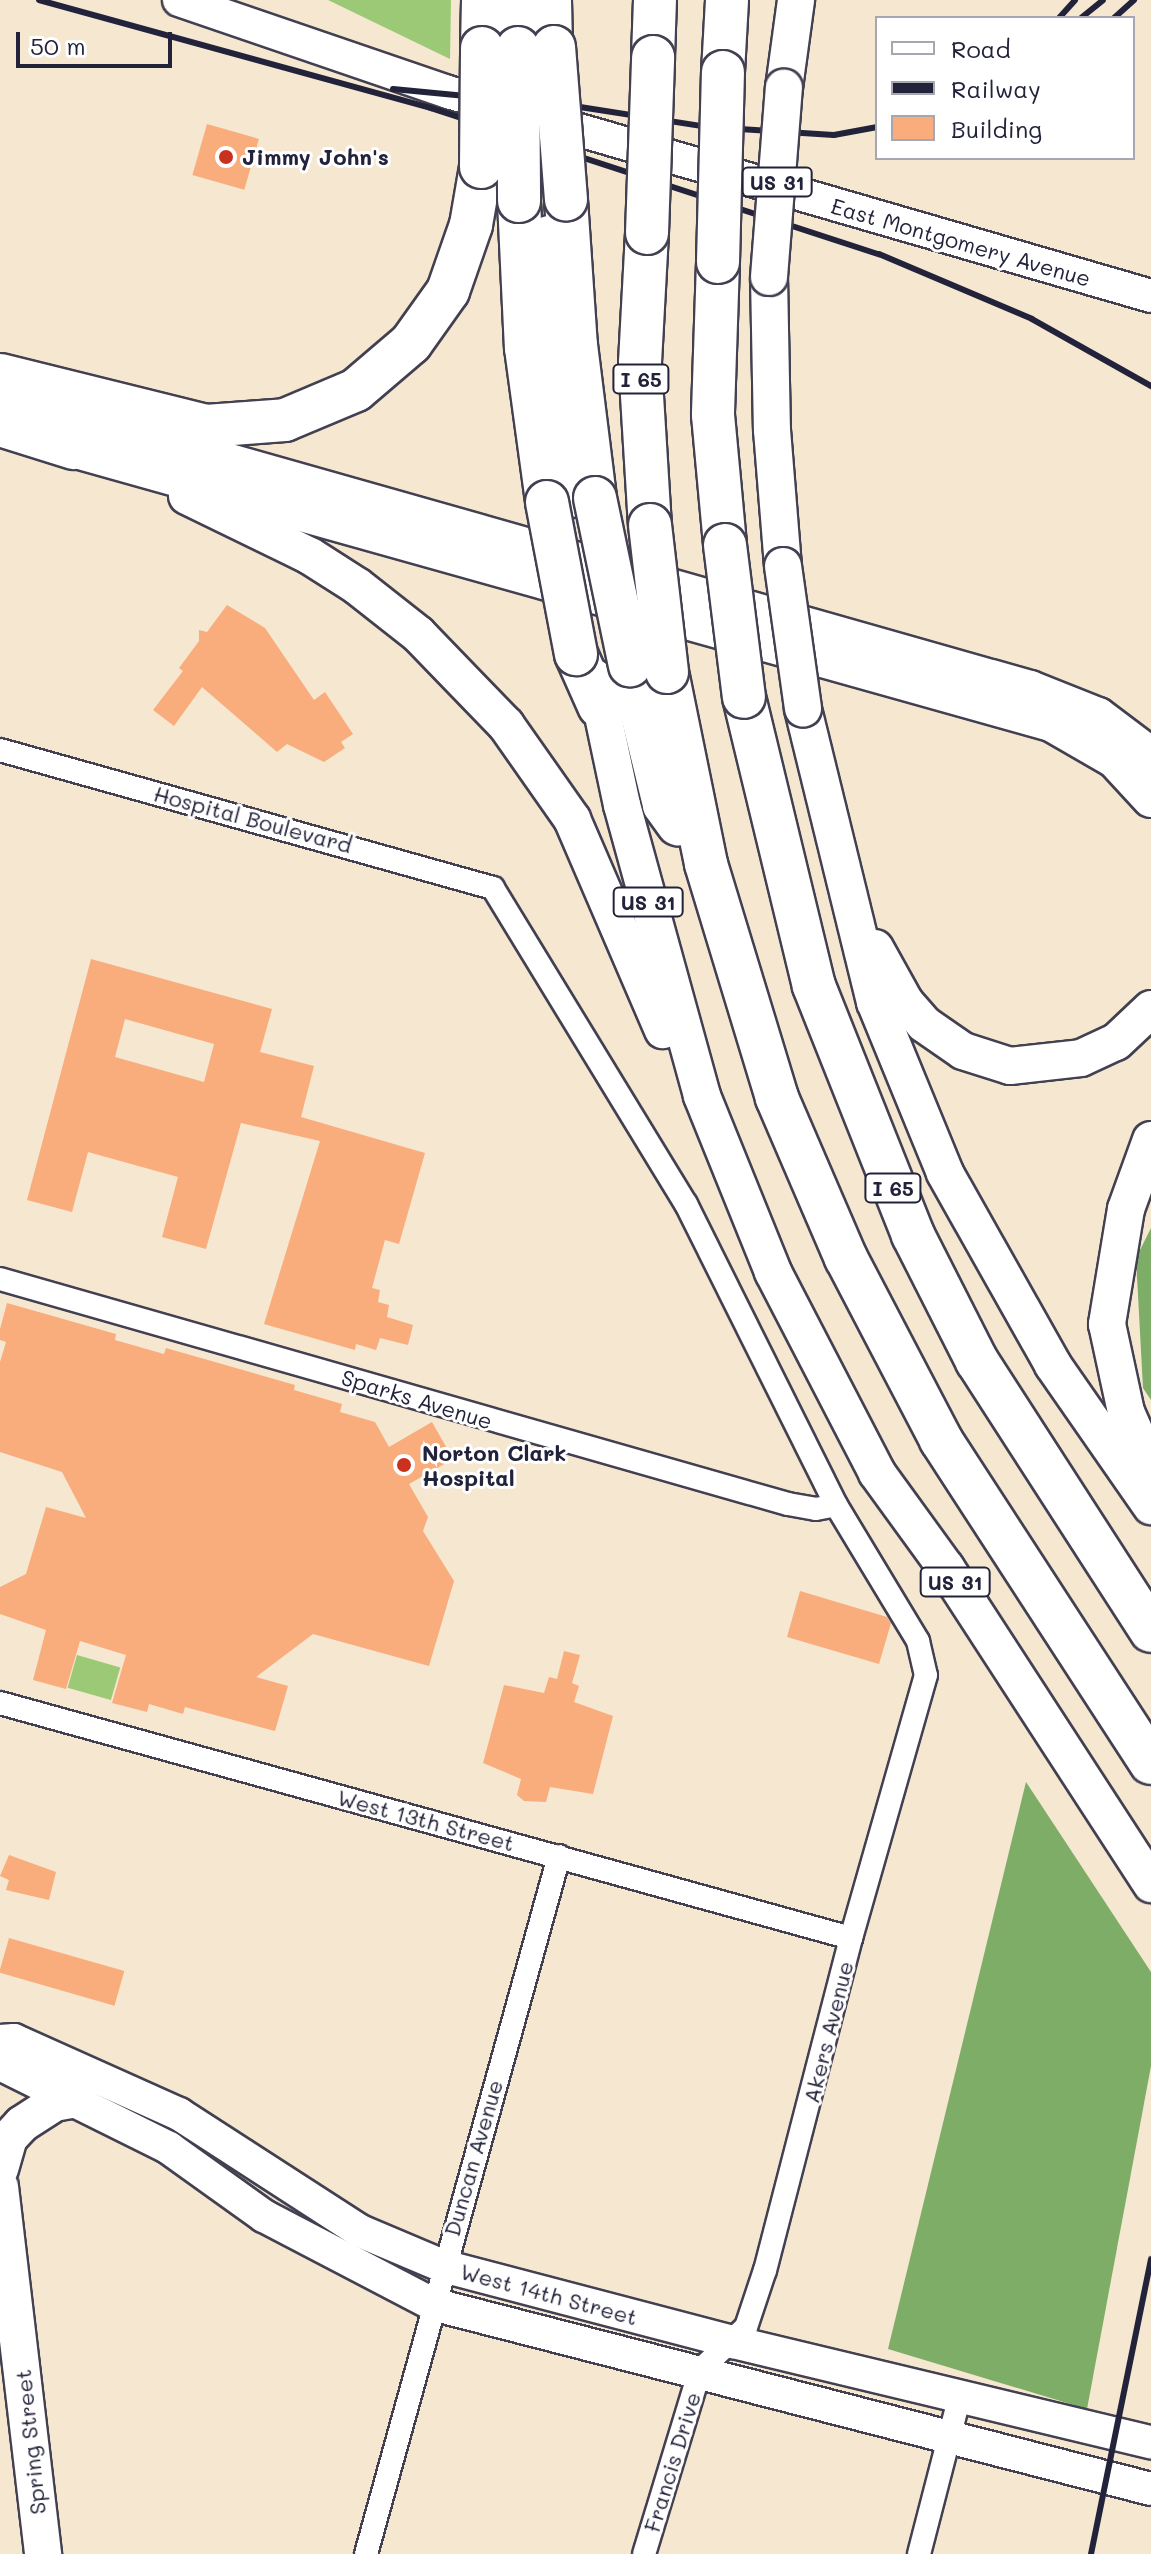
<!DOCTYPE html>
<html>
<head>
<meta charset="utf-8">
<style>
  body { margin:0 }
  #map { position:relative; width:1151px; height:2554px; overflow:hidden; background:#f5e7d0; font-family:Mali,sans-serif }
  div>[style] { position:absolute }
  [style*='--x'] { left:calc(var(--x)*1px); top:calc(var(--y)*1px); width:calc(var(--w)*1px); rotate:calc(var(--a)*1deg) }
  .green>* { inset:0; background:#9cc976; transform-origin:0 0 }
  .forest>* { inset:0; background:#7dad67 }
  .building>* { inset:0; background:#f9ad7c; transform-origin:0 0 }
  .roads { filter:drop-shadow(2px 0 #424051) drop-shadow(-2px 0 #424051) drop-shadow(0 2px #424051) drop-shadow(0 -2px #424051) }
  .street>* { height:22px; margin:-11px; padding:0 11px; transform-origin:11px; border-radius:11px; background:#fff }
  .secondary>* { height:32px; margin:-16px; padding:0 16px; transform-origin:16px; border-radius:16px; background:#fff }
  .primary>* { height:36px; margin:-18px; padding:0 18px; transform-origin:18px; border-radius:18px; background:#fff }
  .highway>* { height:42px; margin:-21px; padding:0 21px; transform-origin:21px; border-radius:21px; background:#fff }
  .rail>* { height:6px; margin:-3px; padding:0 3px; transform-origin:3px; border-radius:3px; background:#22223b }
  .bridges { filter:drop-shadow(2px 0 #424051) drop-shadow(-2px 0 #424051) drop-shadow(0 2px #424051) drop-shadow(0 -2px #424051) }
  .primary-bridge>* { height:36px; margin:-18px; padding:0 18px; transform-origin:18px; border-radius:18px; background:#fff }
  .highway-bridge>* { height:42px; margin:-21px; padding:0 21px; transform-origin:21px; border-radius:21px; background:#fff }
  .dots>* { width:22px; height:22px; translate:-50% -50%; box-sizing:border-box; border:4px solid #fff; border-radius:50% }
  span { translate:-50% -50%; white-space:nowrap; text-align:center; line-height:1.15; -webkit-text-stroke:6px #fff; paint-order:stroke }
  .shield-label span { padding:2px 6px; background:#fff; border:2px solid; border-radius:6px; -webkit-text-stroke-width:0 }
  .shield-label { font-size:20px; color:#22223b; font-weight:700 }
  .poi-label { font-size:22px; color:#22223b; font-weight:700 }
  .left { translate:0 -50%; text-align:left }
  .street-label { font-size:22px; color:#22223b }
  .legend { position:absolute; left:875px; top:16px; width:260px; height:144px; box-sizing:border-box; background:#fff; border:2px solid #a7a7b1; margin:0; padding:10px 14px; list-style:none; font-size:24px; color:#22223b }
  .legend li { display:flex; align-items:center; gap:16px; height:40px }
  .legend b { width:40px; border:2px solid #a7a7b1 }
  .scale { position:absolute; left:16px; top:32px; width:156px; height:36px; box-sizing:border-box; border:4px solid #22223b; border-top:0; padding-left:10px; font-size:24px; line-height:28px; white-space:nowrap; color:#22223b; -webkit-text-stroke:6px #fff; paint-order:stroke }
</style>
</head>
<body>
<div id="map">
  <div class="green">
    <i style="clip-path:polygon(328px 0,451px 0,450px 59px)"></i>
    <i style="left:77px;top:1655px;width:45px;height:34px;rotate:16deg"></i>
  </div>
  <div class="forest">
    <i style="clip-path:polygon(1151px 1228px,1151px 1400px,1143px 1388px,1136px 1258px)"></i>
    <i style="clip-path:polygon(1026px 1782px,1151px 1972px,1151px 2066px,1087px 2409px,888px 2349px)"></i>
  </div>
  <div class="building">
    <i style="left:207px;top:124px;width:54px;height:53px;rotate:16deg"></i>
    <i style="clip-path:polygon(227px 605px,265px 628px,314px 700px,325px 692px,353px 734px,341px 742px,345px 748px,324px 762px,287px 744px,277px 752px,202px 687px,174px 726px,153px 710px,183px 671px,179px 668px,199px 641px,199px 630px,207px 632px)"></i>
    <i style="clip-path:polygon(evenodd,91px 959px,272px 1009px,260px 1052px,314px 1066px,301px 1117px,425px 1153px,399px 1244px,385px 1240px,372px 1288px,380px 1290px,378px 1302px,389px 1305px,387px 1317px,413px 1325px,408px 1345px,380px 1338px,376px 1350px,356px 1344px,355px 1350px,264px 1324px,320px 1141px,241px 1123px,206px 1249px,162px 1237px,178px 1177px,88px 1152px,72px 1212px,27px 1200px,91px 959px,125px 1019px,214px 1044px,204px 1082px,115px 1057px,125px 1019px)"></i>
    <i style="clip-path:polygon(7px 1303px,116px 1334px,115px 1340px,164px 1354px,166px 1348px,295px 1385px,294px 1390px,342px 1404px,340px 1412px,375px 1422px,389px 1447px,432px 1422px,453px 1459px,409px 1484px,428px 1517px,423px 1531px,454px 1581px,429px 1666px,313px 1634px,256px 1677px,288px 1686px,275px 1731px,185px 1707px,183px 1714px,149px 1704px,147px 1712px,112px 1703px,126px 1655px,80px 1641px,66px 1689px,33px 1680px,46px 1630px,0 1614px,0 1587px,26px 1574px,46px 1507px,86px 1518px,62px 1472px,0 1452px,0 1362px,6px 1342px,0 1340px,0 1329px)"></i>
    <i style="clip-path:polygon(800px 1591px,887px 1617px,891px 1623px,879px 1664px,787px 1637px)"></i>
    <i style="clip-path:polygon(564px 1651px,580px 1655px,572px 1683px,579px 1686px,574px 1702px,613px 1716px,593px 1794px,550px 1787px,546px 1802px,524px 1801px,517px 1795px,521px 1779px,483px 1763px,504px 1685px,544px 1693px,549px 1677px,557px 1679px)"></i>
    <i style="clip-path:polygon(9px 1855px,56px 1872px,49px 1900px,6px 1890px,9px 1880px,0 1876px)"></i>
    <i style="left:9px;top:1938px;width:120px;height:36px;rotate:16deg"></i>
  </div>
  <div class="roads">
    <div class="street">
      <i style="--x:0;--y:750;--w:512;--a:15.64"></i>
      <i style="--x:493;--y:888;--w:370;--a:58.6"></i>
      <i style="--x:686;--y:1204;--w:336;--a:63.5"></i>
      <i style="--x:836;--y:1505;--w:159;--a:58.9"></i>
      <i style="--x:918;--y:1641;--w:35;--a:77"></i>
      <i style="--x:926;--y:1675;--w:273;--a:105.9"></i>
      <i style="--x:851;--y:1938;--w:343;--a:104.5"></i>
      <i style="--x:765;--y:2270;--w:60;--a:108.4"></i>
      <i style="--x:746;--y:2327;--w:63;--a:136.9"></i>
      <i style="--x:700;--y:2370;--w:192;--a:106.9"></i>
      <i style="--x:0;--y:1279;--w:819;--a:15.94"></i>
      <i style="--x:788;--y:1504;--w:28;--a:10"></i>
      <i style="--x:816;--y:1509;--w:20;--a:-11"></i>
      <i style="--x:0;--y:1703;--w:883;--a:15.44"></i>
      <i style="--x:366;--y:2554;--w:724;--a:-74.54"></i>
      <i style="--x:919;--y:2554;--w:164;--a:-75.5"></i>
    </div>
    <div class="secondary">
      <i style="--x:179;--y:0;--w:284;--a:18.9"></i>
      <i style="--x:448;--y:92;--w:732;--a:16.18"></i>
      <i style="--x:0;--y:2041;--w:14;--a:-4"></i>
      <i style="--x:14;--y:2040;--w:181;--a:24.2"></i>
      <i style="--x:179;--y:2114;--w:216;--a:32.9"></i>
      <i style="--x:360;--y:2231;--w:90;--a:22.9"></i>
      <i style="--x:443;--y:2266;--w:300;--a:14.7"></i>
      <i style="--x:733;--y:2342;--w:430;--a:13.5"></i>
      <i style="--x:0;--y:2064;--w:189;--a:26.4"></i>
      <i style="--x:169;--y:2148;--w:117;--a:35.6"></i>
      <i style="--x:264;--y:2216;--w:190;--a:27.6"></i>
      <i style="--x:432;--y:2304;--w:742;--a:14.43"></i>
    </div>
    <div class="primary">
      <i style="--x:553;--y:0;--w:47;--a:88.8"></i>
      <i style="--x:784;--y:88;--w:89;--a:-82.2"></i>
      <i style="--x:549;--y:234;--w:111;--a:88.5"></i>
      <i style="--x:552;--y:345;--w:156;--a:84.5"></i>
      <i style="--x:769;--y:277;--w:153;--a:88.9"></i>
      <i style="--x:772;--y:430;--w:136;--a:85.4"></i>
      <i style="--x:0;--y:397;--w:1071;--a:15.83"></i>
      <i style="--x:1030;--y:689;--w:73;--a:21.7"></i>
      <i style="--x:1098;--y:716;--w:66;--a:37"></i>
      <i style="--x:0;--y:428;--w:77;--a:17.5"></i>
      <i style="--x:51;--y:443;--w:1038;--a:15.64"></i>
      <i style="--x:1051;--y:723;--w:74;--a:30"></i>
      <i style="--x:1115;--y:760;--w:53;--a:47.3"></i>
      <i style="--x:187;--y:496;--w:137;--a:26"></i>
      <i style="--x:310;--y:556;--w:56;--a:32.6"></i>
      <i style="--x:357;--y:586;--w:78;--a:38.2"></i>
      <i style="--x:418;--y:634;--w:127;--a:46"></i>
      <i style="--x:506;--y:725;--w:115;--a:54.9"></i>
      <i style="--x:572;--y:819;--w:230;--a:66.7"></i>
      <i style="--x:595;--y:678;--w:130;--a:78"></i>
      <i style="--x:622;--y:805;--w:302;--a:74.6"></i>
      <i style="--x:702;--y:1096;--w:190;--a:68"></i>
      <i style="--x:773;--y:1272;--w:226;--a:62.6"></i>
      <i style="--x:877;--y:1473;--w:117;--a:54"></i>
      <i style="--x:946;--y:1568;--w:377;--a:57"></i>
      <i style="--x:803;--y:709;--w:302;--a:76.2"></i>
      <i style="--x:875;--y:1002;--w:185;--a:67.7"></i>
      <i style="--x:945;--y:1173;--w:220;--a:60.6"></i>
      <i style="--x:1053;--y:1365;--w:172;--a:55.2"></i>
      <i style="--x:875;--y:948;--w:62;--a:60.9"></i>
      <i style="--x:905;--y:1002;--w:29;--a:49"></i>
      <i style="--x:924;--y:1024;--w:47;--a:34.7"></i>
      <i style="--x:963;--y:1051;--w:49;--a:17.7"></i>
      <i style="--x:1010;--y:1066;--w:71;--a:-6.4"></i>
      <i style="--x:1081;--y:1058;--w:38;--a:-25"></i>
      <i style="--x:1116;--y:1042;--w:48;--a:-43.3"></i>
      <i style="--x:1151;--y:1140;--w:73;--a:109.9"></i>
      <i style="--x:1126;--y:1209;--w:117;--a:99.4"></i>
      <i style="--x:1107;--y:1324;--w:90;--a:77.8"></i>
      <i style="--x:1126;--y:1412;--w:62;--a:66.3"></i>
      <i style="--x:0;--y:2169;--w:32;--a:-74"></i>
      <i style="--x:9;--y:2138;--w:19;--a:-47"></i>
      <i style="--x:22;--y:2124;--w:38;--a:-33"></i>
      <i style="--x:54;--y:2103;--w:23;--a:-10"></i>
      <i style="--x:0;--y:2187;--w:370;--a:83.3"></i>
    </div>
    <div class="highway">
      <i style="--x:517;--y:0;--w:48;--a:88.8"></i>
      <i style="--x:482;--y:48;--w:48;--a:-88.8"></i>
      <i style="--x:653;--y:57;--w:57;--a:-88"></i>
      <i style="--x:723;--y:72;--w:72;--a:-86.8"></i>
      <i style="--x:566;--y:200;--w:145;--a:86.1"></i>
      <i style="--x:576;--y:345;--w:154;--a:82.9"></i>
      <i style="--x:519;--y:201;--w:147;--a:87.3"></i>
      <i style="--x:526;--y:348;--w:155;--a:82.2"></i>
      <i style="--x:647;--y:233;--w:130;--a:93.1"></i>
      <i style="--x:640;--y:363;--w:162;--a:86.5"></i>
      <i style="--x:718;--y:262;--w:153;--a:91.9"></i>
      <i style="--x:713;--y:415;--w:131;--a:84.7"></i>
      <i style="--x:0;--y:375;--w:212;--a:13.9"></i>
      <i style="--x:206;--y:426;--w:79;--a:-4.3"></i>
      <i style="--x:285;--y:420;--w:77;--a:-22.9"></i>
      <i style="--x:356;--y:390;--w:72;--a:-40.5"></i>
      <i style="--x:411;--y:343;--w:64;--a:-54.6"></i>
      <i style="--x:448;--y:291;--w:70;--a:-70.8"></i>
      <i style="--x:471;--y:225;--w:59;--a:-80.2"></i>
      <i style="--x:576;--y:654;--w:57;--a:66.1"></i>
      <i style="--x:630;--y:665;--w:144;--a:76.3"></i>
      <i style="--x:664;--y:805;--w:24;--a:54"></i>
      <i style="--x:667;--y:672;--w:196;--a:78.5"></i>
      <i style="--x:706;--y:864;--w:245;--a:73.1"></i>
      <i style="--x:777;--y:1098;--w:174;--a:66.7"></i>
      <i style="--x:846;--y:1258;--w:205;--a:62.4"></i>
      <i style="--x:941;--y:1440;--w:385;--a:57"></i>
      <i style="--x:744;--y:697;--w:297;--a:76.4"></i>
      <i style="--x:814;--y:986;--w:268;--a:68.3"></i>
      <i style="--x:913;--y:1235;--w:141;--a:63.1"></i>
      <i style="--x:977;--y:1361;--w:321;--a:57.2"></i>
    </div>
  </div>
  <div class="rail">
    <i style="--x:39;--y:0;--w:407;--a:15.4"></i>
    <i style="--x:431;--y:108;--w:471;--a:18.1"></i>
    <i style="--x:879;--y:254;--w:166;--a:23"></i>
    <i style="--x:1032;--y:319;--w:137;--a:29.4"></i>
    <i style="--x:1059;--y:18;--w:24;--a:-48"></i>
    <i style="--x:1081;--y:18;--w:28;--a:-39"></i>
    <i style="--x:1114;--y:18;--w:27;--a:-42"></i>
    <i style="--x:393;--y:89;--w:188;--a:5.5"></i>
    <i style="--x:580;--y:107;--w:130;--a:8.9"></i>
    <i style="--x:708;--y:127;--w:126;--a:3.6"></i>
    <i style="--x:834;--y:135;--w:44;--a:-10.5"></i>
    <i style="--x:1091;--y:2554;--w:301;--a:-78.5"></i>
  </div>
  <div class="bridges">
    <div class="primary-bridge">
      <i style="--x:769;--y:277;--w:190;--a:-85.5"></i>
      <i style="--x:783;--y:566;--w:144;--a:82"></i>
    </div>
    <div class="highway-bridge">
      <i style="--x:554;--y:47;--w:153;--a:85.5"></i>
      <i style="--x:518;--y:48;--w:153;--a:89.6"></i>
      <i style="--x:481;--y:167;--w:119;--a:-89.5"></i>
      <i style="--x:647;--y:233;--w:176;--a:-88"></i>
      <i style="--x:718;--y:262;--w:190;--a:-88.5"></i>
      <i style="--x:595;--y:498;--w:171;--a:78.2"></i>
      <i style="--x:547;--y:502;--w:155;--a:79.2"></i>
      <i style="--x:650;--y:525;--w:148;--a:83.4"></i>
      <i style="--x:725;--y:545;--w:153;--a:82.9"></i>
    </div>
  </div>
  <div class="dots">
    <i style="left:226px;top:157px;background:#c8321e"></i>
    <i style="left:404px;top:1465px;background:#c8321e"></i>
  </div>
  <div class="shield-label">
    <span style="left:777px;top:182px">US 31</span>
    <span style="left:641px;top:379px">I 65</span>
    <span style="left:648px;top:902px">US 31</span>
    <span style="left:893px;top:1188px">I 65</span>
    <span style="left:955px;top:1582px">US 31</span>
  </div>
  <div class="poi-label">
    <span class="left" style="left:242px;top:157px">Jimmy John's</span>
    <span class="left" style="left:422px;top:1465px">Norton Clark<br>Hospital</span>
  </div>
  <div class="street-label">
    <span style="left:961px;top:242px;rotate:16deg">East Montgomery Avenue</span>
    <span style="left:253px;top:819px;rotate:15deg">Hospital Boulevard</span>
    <span style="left:417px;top:1399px;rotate:17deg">Sparks Avenue</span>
    <span style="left:426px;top:1820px;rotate:15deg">West 13th Street</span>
    <span style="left:828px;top:2032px;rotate:-76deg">Akers Avenue</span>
    <span style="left:473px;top:2158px;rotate:-74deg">Duncan Avenue</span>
    <span style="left:549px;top:2294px;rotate:15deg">West 14th Street</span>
    <span style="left:30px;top:2442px;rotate:-96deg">Spring Street</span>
    <span style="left:672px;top:2462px;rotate:-73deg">Francis Drive</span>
  </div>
  <ul class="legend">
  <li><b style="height:10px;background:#fff"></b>Road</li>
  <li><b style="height:10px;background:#22223b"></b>Railway</li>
  <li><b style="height:22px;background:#f9ad7c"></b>Building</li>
  </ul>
  <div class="scale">50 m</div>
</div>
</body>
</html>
